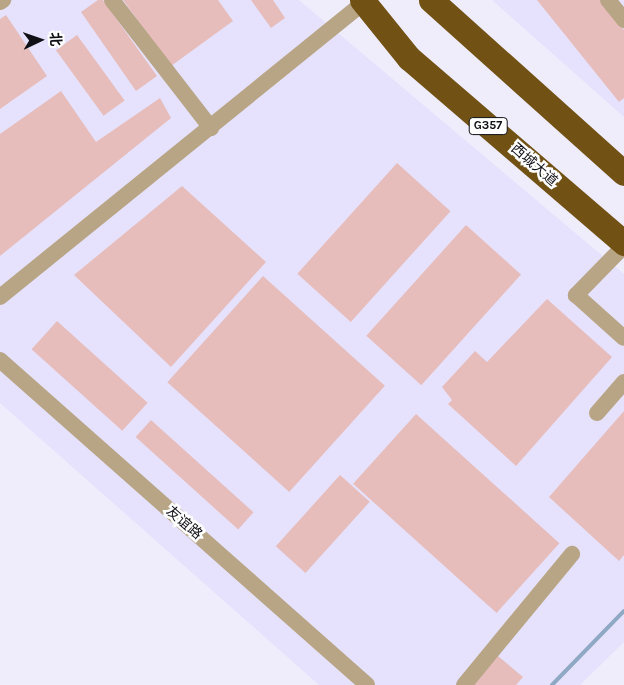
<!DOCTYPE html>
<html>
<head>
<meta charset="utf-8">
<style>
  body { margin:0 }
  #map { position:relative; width:624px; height:685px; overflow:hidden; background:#efecfc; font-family:Karla,"Noto Sans SC",sans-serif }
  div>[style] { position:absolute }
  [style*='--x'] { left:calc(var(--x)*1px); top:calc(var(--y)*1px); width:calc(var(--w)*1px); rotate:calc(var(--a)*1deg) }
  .built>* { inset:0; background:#e6e2fd }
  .stream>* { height:4px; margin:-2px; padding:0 2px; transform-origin:2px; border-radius:2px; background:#8fa8c3 }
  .building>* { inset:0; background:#e6bdbb; transform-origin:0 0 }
  .minor>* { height:16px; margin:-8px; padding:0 8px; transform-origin:8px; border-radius:8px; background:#b8a586 }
  .highway>* { height:25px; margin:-12.5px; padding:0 12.5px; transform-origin:12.5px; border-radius:12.5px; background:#715214 }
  span { translate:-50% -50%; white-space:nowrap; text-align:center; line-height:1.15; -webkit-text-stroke:5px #fff; paint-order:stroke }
  .shield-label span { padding:1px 4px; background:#fff; border:1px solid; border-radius:4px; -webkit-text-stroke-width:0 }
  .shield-label { font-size:12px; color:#100f15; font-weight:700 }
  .street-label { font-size:14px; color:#100f15 }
  .north { position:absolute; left:15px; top:15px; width:50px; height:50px; -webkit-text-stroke:4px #fff; paint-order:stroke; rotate:87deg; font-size:14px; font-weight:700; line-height:20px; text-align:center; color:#100f15 }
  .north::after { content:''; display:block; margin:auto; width:18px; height:22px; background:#100f15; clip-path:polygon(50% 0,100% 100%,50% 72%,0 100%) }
</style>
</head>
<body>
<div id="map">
  <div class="built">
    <i style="clip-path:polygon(0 0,299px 0,624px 274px,624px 642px,580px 685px,319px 685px,0 403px)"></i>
    <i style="clip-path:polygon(492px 0,624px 0,624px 117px)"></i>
  </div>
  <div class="stream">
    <i style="--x:552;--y:685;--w:103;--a:-45.8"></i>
  </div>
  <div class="building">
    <i style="clip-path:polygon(98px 0,103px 0,157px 76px,136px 91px,81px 12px)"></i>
    <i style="clip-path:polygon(123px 0,218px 0,233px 21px,171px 66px)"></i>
    <i style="clip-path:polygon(251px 0,273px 0,285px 18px,271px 28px)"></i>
    <i style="clip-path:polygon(537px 0,600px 0,624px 30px,624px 98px,619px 102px)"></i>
    <i style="clip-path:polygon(6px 15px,47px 76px,0 109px,0 19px)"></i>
    <i style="left:77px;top:35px;width:81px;height:26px;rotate:54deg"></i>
    <i style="clip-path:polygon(61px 91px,96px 142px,160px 98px,171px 118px,0 256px,0 134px)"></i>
    <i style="left:397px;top:163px;width:72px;height:149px;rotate:42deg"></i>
    <i style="clip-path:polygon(182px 186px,266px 262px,171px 367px,74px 275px)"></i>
    <i style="left:466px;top:225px;width:74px;height:149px;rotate:42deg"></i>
    <i style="left:263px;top:276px;width:164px;height:143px;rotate:42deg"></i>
    <i style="clip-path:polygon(547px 299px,612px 357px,516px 466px,448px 404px,452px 400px,442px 387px,475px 351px,487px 362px)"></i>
    <i style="left:57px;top:321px;width:122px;height:38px;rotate:42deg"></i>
    <i style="clip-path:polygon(624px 411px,624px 555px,619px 561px,549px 497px)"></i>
    <i style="left:416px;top:414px;width:193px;height:94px;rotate:42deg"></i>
    <i style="left:151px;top:420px;width:138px;height:23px;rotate:42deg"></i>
    <i style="left:340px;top:475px;width:40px;height:96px;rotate:42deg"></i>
    <i style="clip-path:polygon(498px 656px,523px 677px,516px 685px,473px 685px)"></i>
  </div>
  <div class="minor">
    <i style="--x:112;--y:0;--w:162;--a:52.3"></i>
    <i style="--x:608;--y:0;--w:26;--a:51"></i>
    <i style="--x:0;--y:2;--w:4;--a:-34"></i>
    <i style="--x:624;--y:246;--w:69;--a:134.4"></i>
    <i style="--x:576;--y:295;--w:64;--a:41.9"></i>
    <i style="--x:0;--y:297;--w:472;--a:-39"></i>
    <i style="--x:0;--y:360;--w:490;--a:41.5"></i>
    <i style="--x:597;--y:413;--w:41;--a:-48.9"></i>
    <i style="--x:464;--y:685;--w:170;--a:-50.5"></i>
  </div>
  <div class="highway">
    <i style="--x:362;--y:0;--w:75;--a:51"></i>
    <i style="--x:409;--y:58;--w:284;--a:40.7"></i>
    <i style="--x:431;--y:0;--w:259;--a:41.9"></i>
  </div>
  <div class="shield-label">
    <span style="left:488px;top:126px">G357</span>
  </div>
  <div class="street-label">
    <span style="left:534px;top:165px;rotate:41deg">西城大道</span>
    <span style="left:184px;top:523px;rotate:41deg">友谊路</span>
  </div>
  <div class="north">北</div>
</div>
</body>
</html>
